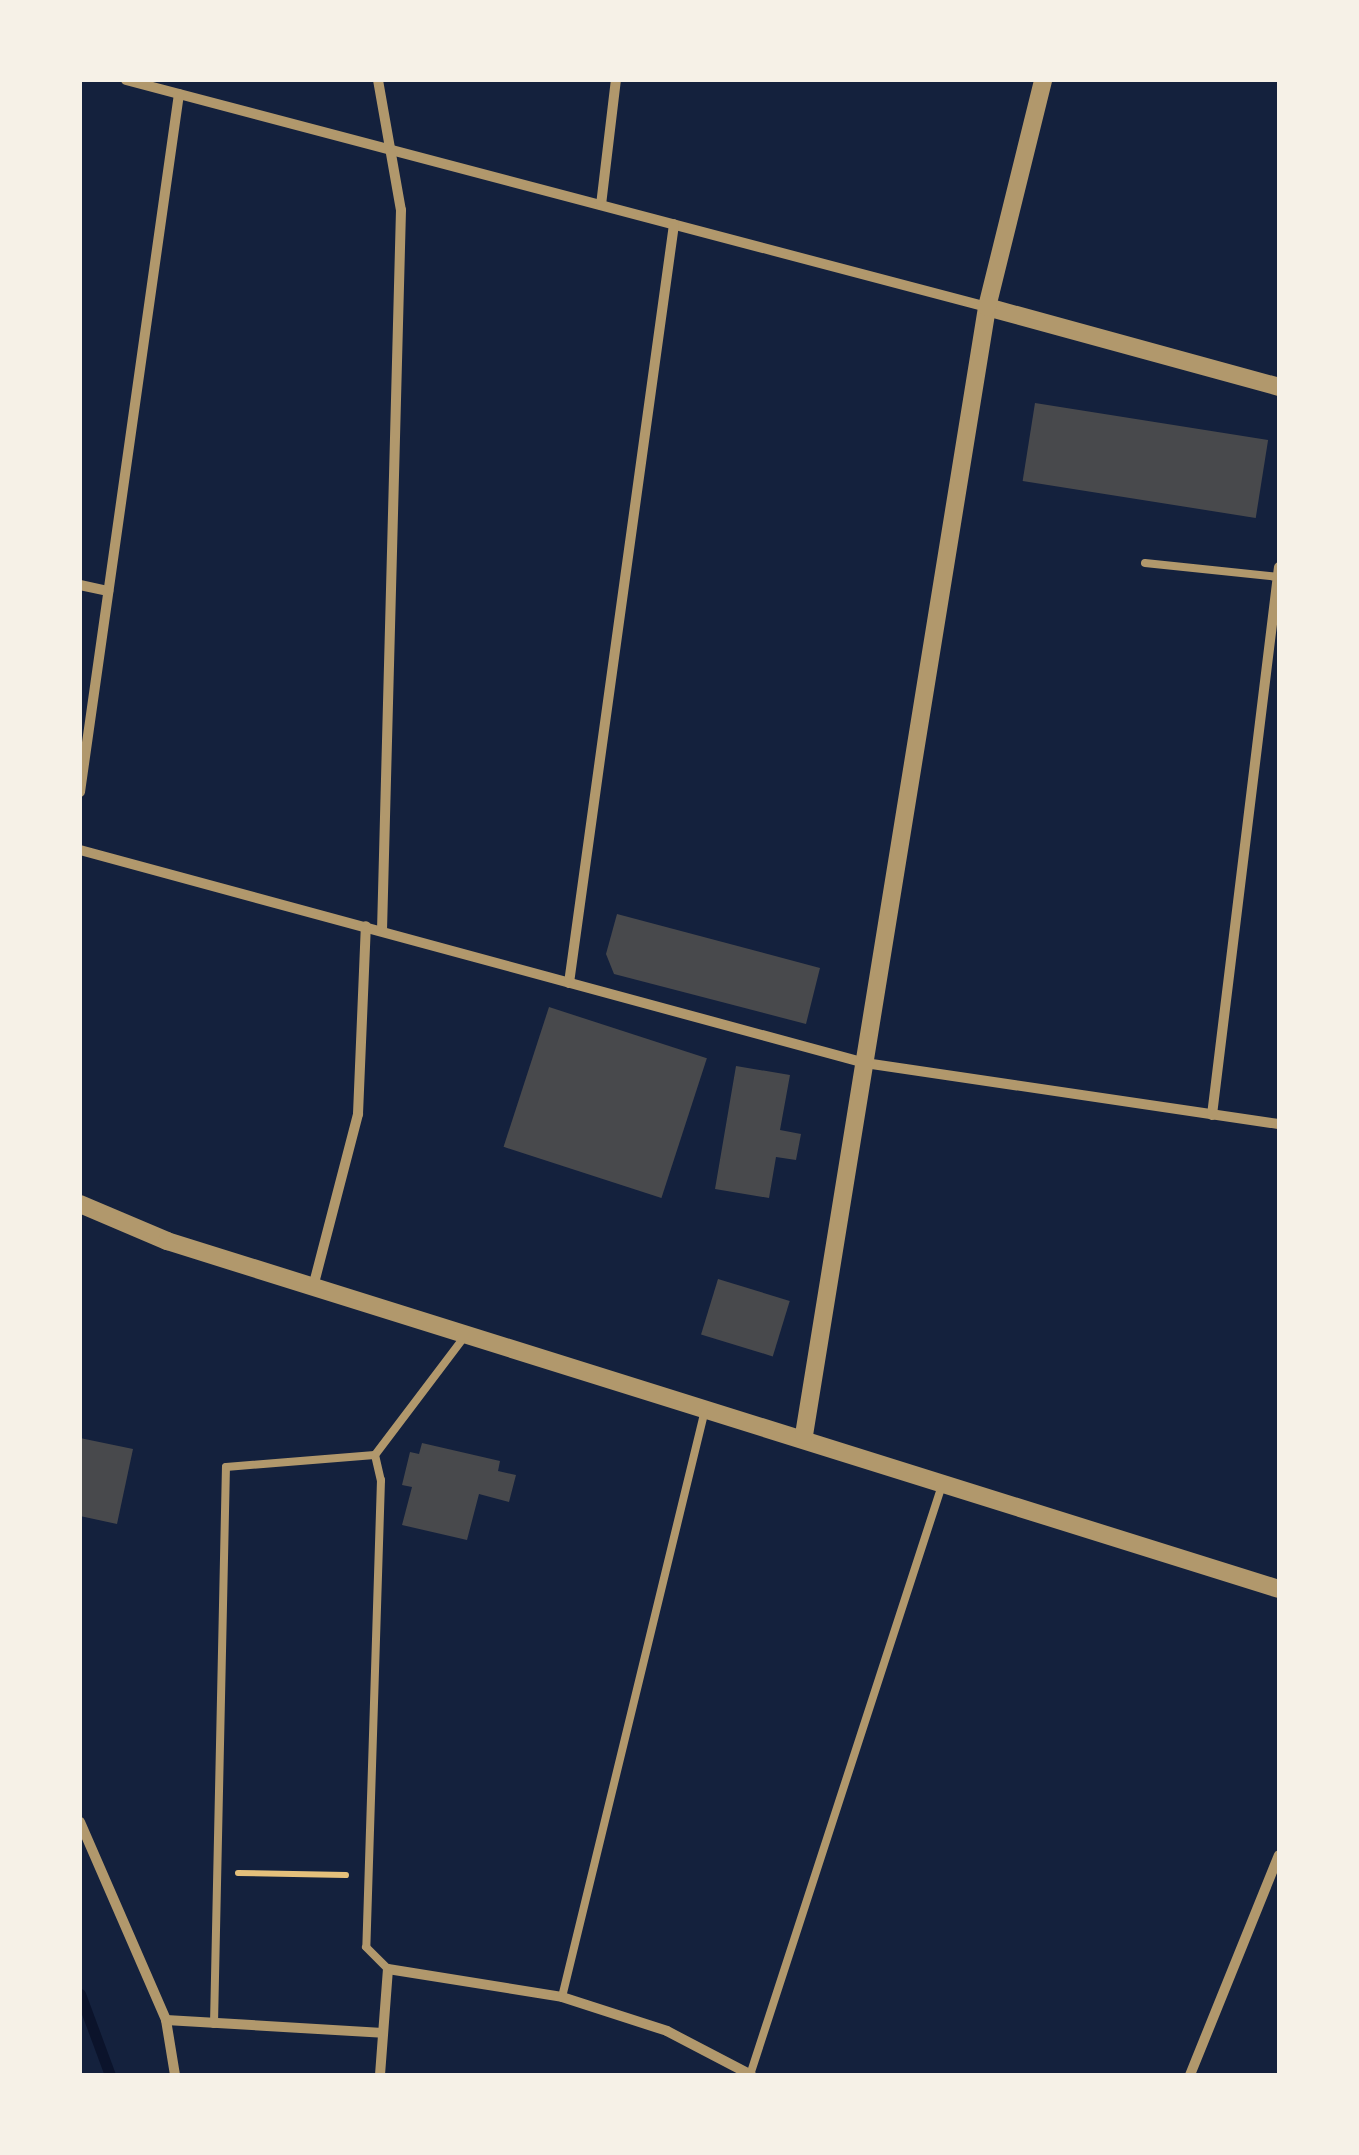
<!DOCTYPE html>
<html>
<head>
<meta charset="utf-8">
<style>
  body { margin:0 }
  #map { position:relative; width:1359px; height:2155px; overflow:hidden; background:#14213d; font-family:Roboto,sans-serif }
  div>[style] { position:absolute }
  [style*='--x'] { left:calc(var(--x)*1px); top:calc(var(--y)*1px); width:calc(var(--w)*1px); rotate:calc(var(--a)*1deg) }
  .stream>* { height:11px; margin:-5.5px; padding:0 5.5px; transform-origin:5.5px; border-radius:5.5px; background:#0b132b }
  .building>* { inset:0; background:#48494c; transform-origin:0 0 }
  .path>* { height:6px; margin:-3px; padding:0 3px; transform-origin:3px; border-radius:3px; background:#e5c07b }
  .service>* { height:8px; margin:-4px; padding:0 4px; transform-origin:4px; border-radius:4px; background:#b1986c }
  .minor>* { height:10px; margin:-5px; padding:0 5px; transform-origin:5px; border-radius:5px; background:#b1986c }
  .tertiary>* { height:18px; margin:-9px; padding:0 9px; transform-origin:9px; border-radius:9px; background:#b1986c }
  span { translate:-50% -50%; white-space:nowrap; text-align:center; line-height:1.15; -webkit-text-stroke:10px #f6f1e7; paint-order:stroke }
  .frame { position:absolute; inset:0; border:82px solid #f6f1e7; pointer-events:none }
</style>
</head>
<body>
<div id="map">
  <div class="stream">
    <i style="--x:80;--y:1994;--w:86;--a:69.7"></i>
  </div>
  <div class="building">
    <i style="left:1035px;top:403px;width:236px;height:79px;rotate:9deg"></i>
    <i style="clip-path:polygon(617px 914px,820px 968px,806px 1024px,614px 974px,606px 954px)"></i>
    <i style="left:549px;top:1007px;width:166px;height:147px;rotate:18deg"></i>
    <i style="clip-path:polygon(736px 1066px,790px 1075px,780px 1130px,801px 1134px,796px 1160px,776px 1157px,769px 1198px,715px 1189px)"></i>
    <i style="left:718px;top:1279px;width:75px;height:58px;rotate:17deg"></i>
    <i style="clip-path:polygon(80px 1438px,133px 1449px,117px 1524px,80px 1516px)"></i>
    <i style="clip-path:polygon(422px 1443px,500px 1461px,498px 1471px,516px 1475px,509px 1502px,479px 1494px,467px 1540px,402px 1525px,412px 1487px,402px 1485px,410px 1452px,419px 1454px)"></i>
  </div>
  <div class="path">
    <i style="--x:238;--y:1873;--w:108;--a:1.1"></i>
  </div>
  <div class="service">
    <i style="--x:1145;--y:563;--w:134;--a:6"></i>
    <i style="--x:375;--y:1455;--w:26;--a:77"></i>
    <i style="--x:381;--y:1480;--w:467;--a:91.8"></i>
    <i style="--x:366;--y:1947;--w:31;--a:45"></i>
    <i style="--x:562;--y:1997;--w:604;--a:-76.31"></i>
    <i style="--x:214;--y:2024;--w:557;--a:-88.77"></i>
    <i style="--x:226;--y:1467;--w:149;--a:-4.6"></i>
    <i style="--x:375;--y:1455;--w:149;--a:-52.9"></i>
    <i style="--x:750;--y:2075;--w:620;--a:-71.97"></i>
  </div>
  <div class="minor">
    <i style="--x:126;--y:80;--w:890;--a:14.77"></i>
    <i style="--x:378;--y:80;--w:132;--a:80"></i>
    <i style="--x:401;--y:210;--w:720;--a:91.51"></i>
    <i style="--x:601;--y:205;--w:126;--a:-83.2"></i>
    <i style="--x:80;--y:585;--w:29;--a:12"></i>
    <i style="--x:80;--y:792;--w:705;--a:-81.93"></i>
    <i style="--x:80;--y:850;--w:813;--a:15.18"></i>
    <i style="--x:865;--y:1063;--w:418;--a:8.4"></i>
    <i style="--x:569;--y:983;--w:766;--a:-82.12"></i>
    <i style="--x:1212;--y:1115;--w:552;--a:-83.03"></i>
    <i style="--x:313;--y:1287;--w:179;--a:-75.4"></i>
    <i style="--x:358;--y:1114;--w:188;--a:-87.6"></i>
    <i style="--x:80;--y:1822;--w:216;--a:66.5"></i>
    <i style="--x:166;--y:2020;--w:56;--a:80.7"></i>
    <i style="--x:166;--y:2020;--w:217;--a:3.4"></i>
    <i style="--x:380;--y:2075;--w:106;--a:-85.7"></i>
    <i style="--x:388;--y:1969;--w:176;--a:9.1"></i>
    <i style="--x:562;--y:1997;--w:110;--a:17.9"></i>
    <i style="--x:667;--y:2031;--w:95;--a:27.6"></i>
    <i style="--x:1190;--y:2075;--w:237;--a:-68"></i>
  </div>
  <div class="tertiary">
    <i style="--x:987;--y:307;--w:303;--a:15.3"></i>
    <i style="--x:80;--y:1204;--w:95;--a:23"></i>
    <i style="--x:167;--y:1241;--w:1165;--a:17.38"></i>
    <i style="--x:804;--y:1435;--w:1143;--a:-80.78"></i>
    <i style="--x:987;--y:307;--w:234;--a:-76.1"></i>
  </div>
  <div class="frame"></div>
</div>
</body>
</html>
